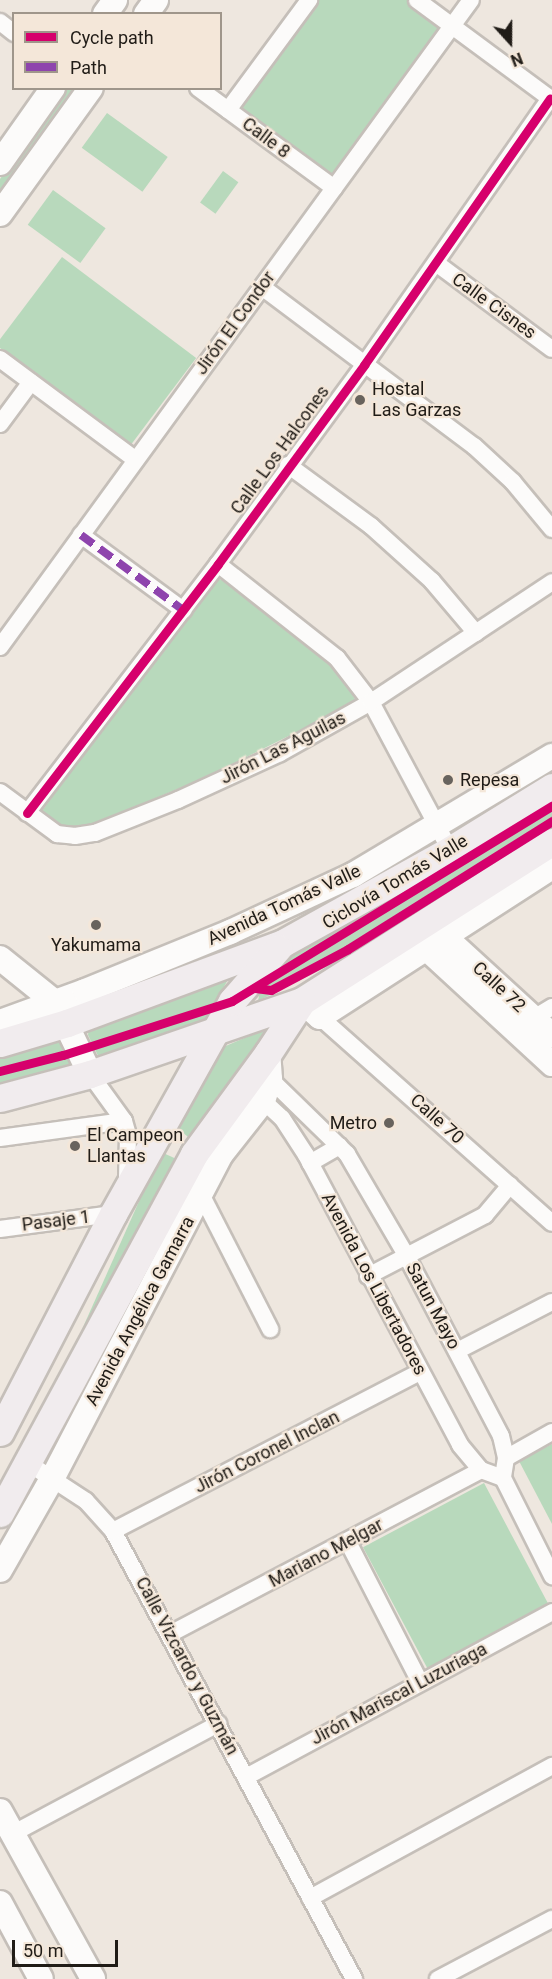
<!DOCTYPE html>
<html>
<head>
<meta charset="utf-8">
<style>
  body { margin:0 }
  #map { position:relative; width:552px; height:1979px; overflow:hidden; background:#eee7df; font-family:Roboto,sans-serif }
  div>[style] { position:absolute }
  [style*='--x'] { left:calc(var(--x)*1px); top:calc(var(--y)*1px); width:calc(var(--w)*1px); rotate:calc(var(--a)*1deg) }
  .green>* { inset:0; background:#b8d9bc; transform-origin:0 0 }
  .roads { filter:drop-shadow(2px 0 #c5bfb9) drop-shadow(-2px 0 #c5bfb9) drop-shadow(0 2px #c5bfb9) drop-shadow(0 -2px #c5bfb9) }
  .street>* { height:16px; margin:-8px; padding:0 8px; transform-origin:8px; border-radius:8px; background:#fcfbfa }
  .secondary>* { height:24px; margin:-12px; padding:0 12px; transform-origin:12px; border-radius:12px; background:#fcfbfa }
  .primary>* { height:27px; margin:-13.5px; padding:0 13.5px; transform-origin:13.5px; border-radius:13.5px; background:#f1ecee }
  .quiet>* { height:8px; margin-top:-4px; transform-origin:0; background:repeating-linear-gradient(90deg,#8e44ad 0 15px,transparent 0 23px) }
  .cycleway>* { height:9px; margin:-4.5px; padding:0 4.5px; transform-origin:4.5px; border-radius:4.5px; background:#d6006c }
  .dots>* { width:16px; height:16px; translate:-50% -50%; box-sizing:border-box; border:3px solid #f4e7d9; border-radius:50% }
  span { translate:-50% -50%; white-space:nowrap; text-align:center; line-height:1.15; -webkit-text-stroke:4.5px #f4e7d9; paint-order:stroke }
  .street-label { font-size:18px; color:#201c17 }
  .poi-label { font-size:18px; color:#201c17 }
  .left { translate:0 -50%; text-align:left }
  .right { translate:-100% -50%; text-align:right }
  .legend { position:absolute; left:12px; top:12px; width:210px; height:78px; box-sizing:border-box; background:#f4e7d9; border:2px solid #9f968b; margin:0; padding:8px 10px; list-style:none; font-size:18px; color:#201c17 }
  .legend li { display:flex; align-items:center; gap:12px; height:30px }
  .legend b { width:30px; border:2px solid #9f968b }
  .north { position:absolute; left:480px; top:12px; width:60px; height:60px; -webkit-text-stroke:4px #f4e7d9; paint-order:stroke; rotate:159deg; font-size:16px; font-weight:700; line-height:24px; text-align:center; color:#201c17 }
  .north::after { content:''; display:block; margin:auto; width:21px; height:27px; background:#201c17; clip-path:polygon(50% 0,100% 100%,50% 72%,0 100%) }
  .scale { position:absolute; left:12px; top:1940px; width:106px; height:27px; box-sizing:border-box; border:3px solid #201c17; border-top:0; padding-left:8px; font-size:18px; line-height:21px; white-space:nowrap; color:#201c17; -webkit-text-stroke:4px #f4e7d9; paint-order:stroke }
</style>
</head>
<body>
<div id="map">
  <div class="green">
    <i style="clip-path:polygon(309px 0,417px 0,451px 27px,334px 188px,228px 110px)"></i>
    <i style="clip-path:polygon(63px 89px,86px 89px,0 207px,0 179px)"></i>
    <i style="left:107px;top:113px;width:75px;height:43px;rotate:36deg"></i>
    <i style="left:223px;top:171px;width:19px;height:39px;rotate:36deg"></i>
    <i style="left:53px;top:190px;width:65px;height:43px;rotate:36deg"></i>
    <i style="left:62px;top:257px;width:168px;height:110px;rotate:37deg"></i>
    <i style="clip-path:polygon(212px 578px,222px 580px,332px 662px,357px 702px,202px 779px,83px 828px,56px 826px,39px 815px)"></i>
    <i style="clip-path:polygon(552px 798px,552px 827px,354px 953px,258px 1001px,264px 972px,377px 907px)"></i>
    <i style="clip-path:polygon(233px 971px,201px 1027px,100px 1060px,88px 1035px,89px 1027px)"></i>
    <i style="clip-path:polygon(284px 1021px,192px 1140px,173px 1125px,221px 1048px)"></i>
    <i style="clip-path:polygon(56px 1036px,63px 1039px,71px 1065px,65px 1072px,0 1089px,0 1053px)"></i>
    <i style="left:161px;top:1152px;width:20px;height:339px;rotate:24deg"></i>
    <i style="clip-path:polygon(552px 1444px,552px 1524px,519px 1461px)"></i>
    <i style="left:484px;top:1483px;width:143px;height:137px;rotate:62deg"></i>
  </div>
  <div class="roads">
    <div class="street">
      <i style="--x:417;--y:0;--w:168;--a:36.5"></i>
      <i style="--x:0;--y:22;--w:18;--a:38"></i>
      <i style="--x:198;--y:88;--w:169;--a:36.3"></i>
      <i style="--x:228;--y:110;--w:137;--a:-53.6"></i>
      <i style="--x:436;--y:263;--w:144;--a:36.6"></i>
      <i style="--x:262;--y:287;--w:265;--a:36.9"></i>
      <i style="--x:474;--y:446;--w:53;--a:42.7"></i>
      <i style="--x:513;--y:482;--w:61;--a:50.3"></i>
      <i style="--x:0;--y:359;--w:169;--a:36.6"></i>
      <i style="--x:0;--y:424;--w:52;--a:-53.6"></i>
      <i style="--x:288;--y:465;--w:103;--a:36.3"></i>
      <i style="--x:371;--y:526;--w:82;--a:42"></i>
      <i style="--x:432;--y:581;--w:68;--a:49.8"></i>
      <i style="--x:81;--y:535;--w:127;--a:36.3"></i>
      <i style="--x:218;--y:564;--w:152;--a:38.3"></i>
      <i style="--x:337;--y:658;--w:56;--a:52.3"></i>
      <i style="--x:371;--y:702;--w:168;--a:61.9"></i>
      <i style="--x:0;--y:647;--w:800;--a:-53.95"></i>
      <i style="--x:0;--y:792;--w:71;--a:36.4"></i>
      <i style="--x:57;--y:834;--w:18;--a:6"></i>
      <i style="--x:75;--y:836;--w:20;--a:-9"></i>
      <i style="--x:95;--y:833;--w:89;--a:-21.7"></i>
      <i style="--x:178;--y:800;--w:112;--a:-24.7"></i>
      <i style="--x:280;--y:753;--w:104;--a:-29.3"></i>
      <i style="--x:371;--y:702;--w:217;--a:-33.5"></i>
      <i style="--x:27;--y:813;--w:314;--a:-52.5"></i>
      <i style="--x:218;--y:564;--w:247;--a:-53.7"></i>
      <i style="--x:364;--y:365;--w:325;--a:-55.1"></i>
      <i style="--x:320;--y:1017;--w:310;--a:41.6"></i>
      <i style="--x:527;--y:1022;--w:29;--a:-31"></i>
      <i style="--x:90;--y:1074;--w:58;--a:54.1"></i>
      <i style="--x:124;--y:1121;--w:15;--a:74"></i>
      <i style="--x:128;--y:1135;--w:45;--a:91.3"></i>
      <i style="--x:265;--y:1074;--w:115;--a:44.3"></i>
      <i style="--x:347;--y:1154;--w:117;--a:59.7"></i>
      <i style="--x:406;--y:1255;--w:204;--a:62.3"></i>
      <i style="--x:501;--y:1436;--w:23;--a:77"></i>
      <i style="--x:506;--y:1458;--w:20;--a:99"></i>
      <i style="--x:503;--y:1478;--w:110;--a:63.4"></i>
      <i style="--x:257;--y:1095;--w:34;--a:43"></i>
      <i style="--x:282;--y:1118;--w:44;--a:57"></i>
      <i style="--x:306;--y:1155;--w:328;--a:62"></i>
      <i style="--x:460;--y:1445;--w:33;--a:50"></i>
      <i style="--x:481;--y:1470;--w:23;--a:20"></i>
      <i style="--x:0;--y:1138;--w:125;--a:-7.8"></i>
      <i style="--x:310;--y:1163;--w:34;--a:-30"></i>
      <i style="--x:201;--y:1194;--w:152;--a:62.9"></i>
      <i style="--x:0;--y:1229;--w:114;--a:-7.6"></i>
      <i style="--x:368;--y:1276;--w:132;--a:-27.5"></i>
      <i style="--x:485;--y:1215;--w:39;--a:-50"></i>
      <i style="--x:457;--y:1351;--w:107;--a:-27.3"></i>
      <i style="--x:506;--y:1458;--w:53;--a:-29.5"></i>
      <i style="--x:28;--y:1463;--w:69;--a:33.2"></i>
      <i style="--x:86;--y:1501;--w:40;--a:48"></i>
      <i style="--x:113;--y:1531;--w:509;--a:61.72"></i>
      <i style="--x:113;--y:1531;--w:346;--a:-27.4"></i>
      <i style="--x:348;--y:1542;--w:157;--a:62.8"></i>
      <i style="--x:170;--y:1634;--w:352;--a:-27.8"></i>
      <i style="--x:246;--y:1777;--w:348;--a:-28.3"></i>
      <i style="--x:12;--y:1834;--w:234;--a:-28.1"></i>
      <i style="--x:310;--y:1898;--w:276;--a:-28.6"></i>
      <i style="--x:438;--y:1979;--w:129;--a:-27.8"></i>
    </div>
    <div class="secondary">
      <i style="--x:105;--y:14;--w:17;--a:-54"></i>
      <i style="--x:146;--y:14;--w:17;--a:-54"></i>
      <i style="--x:0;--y:163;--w:92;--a:-54.8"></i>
      <i style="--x:0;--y:214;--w:155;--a:-54.2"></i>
      <i style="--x:446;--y:938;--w:144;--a:42.5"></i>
      <i style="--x:427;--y:949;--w:170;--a:42.6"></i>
      <i style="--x:0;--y:958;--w:72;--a:38.8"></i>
      <i style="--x:56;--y:1003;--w:79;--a:64.4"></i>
      <i style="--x:302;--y:1001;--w:24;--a:42"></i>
      <i style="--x:320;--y:1017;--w:276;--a:-32.9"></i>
      <i style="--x:0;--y:1022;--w:90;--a:-20"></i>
      <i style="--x:85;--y:991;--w:157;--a:-22.1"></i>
      <i style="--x:230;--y:932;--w:136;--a:-24.9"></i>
      <i style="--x:353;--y:875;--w:232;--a:-30.9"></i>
      <i style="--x:0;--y:1570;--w:105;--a:-60.3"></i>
      <i style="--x:52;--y:1479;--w:368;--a:-62.5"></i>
      <i style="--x:222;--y:1153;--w:66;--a:-51.7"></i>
      <i style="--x:263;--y:1101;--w:23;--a:-72"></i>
      <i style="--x:270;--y:1079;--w:26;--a:-94"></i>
      <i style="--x:0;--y:1811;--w:192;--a:61"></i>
      <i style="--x:0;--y:1903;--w:86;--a:61.7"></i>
    </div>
    <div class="primary">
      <i style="--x:0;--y:1043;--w:70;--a:-16.6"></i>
      <i style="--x:67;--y:1023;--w:230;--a:-20.3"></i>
      <i style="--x:283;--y:943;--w:191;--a:-29.1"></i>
      <i style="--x:450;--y:850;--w:120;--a:-31.7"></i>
      <i style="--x:0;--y:1098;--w:93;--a:-14.9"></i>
      <i style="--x:90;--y:1074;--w:224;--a:-19"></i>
      <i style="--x:302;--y:1001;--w:296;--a:-32.5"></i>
      <i style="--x:0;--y:1432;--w:246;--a:-62.6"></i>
      <i style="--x:113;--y:1214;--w:244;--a:-60.8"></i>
      <i style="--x:232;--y:1001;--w:70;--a:-49"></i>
      <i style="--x:0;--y:1513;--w:408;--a:-61.6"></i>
      <i style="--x:194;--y:1154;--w:125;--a:-53.8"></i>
      <i style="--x:268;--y:1053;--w:62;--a:-56.8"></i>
    </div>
  </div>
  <div class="quiet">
    <i style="--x:81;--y:535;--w:127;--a:36.3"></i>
  </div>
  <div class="cycleway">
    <i style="--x:27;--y:813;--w:314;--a:-52.5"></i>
    <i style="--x:218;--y:564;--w:247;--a:-53.7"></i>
    <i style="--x:364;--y:365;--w:325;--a:-55.1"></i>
    <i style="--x:255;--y:988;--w:16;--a:7"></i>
    <i style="--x:271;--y:990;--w:87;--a:-28"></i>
    <i style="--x:348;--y:949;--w:241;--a:-32.1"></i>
    <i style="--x:0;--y:1071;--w:65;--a:-14.3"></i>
    <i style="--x:63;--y:1055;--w:177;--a:-17.7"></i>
    <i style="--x:232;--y:1001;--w:375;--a:-31.4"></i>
  </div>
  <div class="dots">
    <i style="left:360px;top:400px;background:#68635d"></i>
    <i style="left:448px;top:780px;background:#68635d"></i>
    <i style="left:96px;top:925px;background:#68635d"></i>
    <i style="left:389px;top:1123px;background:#68635d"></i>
    <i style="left:75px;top:1146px;background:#68635d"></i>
  </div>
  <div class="street-label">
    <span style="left:266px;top:138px;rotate:37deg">Calle 8</span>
    <span style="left:494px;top:306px;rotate:36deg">Calle Cisnes</span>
    <span style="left:235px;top:323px;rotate:-54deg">Jirón El Condor</span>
    <span style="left:280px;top:450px;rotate:-54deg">Calle Los Halcones</span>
    <span style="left:283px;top:748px;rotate:-27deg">Jirón Las Aguilas</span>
    <span style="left:395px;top:882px;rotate:-31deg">Ciclovía Tomás Valle</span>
    <span style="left:284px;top:905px;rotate:-25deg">Avenida Tomás Valle</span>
    <span style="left:499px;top:987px;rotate:43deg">Calle 72</span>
    <span style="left:437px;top:1119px;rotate:42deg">Calle 70</span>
    <span style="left:56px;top:1221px;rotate:-7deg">Pasaje 1</span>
    <span style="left:374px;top:1284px;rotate:62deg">Avenida Los Libertadores</span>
    <span style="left:433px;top:1306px;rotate:62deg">Satun Mayo</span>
    <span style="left:140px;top:1311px;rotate:-62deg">Avenida Angélica Gamarra</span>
    <span style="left:267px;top:1452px;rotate:-27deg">Jirón Coronel Inclan</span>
    <span style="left:326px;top:1553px;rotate:-28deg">Mariano Melgar</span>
    <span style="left:187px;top:1666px;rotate:62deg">Calle Vizcardo y Guzmán</span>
    <span style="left:399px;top:1694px;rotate:-28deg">Jirón Mariscal Luzuriaga</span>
  </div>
  <div class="poi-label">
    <span class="left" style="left:372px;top:400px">Hostal<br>Las Garzas</span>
    <span class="left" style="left:460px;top:780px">Repesa</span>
    <span style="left:96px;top:945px">Yakumama</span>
    <span class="right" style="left:377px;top:1123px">Metro</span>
    <span class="left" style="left:87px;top:1146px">El Campeon<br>Llantas</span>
  </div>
  <ul class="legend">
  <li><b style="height:8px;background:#d6006c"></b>Cycle path</li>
  <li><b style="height:8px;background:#8e44ad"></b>Path</li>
  </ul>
  <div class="north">N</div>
  <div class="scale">50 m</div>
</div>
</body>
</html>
